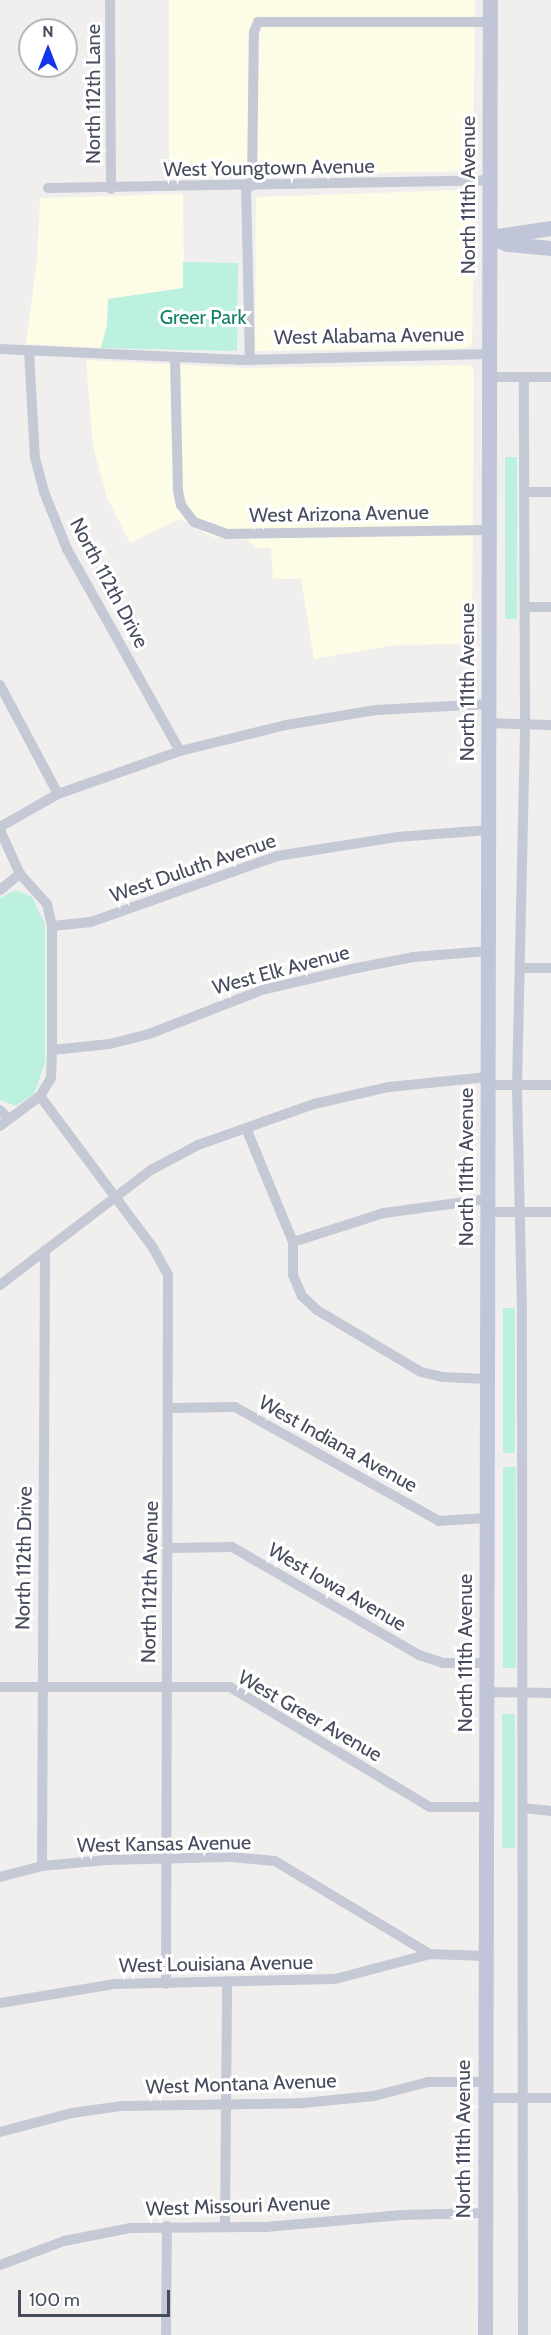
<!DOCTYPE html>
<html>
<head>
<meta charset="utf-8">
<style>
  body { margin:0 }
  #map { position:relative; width:551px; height:2335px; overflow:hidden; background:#f1efee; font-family:Cabin,sans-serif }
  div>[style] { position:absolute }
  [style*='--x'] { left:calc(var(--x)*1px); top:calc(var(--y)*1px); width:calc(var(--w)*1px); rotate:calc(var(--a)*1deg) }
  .commercial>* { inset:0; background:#fdfce7 }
  .green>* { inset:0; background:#bbf1de; transform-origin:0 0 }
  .street>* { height:10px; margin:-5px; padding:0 5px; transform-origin:5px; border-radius:5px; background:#c5c9d6 }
  .secondary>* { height:15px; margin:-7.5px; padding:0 7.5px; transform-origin:7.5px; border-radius:7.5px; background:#c0c6d8 }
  span { translate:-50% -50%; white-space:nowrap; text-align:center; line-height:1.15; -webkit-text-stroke:6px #fff; paint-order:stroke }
  .street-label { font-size:20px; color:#464c5d }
  .park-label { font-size:20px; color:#138268 }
  .north { position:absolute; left:18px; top:18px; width:60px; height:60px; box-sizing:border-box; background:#fff; border:2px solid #b5b7be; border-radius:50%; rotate:0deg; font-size:16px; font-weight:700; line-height:24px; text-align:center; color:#464c5d }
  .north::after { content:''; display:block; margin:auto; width:21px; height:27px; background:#1236e8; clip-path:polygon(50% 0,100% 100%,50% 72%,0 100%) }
  .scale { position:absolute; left:18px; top:2290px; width:152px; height:27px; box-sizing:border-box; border:3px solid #464c5d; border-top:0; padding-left:8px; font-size:18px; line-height:21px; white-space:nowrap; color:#464c5d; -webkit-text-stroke:4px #fff; paint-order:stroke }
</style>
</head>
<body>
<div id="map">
  <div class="commercial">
    <i style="clip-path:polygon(169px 0,475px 0,473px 167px,470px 171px,169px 177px)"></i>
    <i style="clip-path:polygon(465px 190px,475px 198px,472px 344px,466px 348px,255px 351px,256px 197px)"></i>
    <i style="clip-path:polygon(183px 194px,184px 288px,108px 299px,107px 325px,101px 348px,26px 344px,37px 260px,40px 198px)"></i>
    <i style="clip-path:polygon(86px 360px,243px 368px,470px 365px,474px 371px,472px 644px,395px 645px,314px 659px,301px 579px,273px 579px,271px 548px,256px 548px,248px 540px,213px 537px,180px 519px,130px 543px,107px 497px,93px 447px)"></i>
  </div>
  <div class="green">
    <i style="clip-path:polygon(183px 262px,238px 263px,237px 351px,101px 348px,107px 325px,108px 299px,183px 288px)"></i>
    <i style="left:505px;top:457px;width:12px;height:162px"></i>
    <i style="clip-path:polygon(16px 890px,32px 897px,45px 924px,45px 1063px,34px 1094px,16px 1106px,0 1100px,0 898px)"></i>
    <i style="left:503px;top:1308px;width:12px;height:145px"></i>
    <i style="left:503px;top:1467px;width:13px;height:201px"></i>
    <i style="left:502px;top:1714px;width:13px;height:134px"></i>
  </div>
  <div class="street">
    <i style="--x:110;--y:0;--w:189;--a:89.7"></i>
    <i style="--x:246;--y:186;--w:174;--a:88.7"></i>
    <i style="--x:252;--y:186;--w:154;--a:-89.3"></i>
    <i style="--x:254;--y:32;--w:11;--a:-68"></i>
    <i style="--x:258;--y:22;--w:232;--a:0"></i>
    <i style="--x:48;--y:188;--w:442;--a:-1"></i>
    <i style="--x:0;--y:349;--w:239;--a:2.6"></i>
    <i style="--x:239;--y:360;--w:249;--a:-1.4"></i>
    <i style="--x:29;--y:351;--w:107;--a:86.8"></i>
    <i style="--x:35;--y:458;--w:35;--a:75"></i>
    <i style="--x:44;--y:492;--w:61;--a:68"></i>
    <i style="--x:67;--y:549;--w:231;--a:60.8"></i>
    <i style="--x:175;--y:359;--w:132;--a:88.7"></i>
    <i style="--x:178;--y:491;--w:14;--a:78"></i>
    <i style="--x:181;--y:505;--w:21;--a:53"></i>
    <i style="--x:194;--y:522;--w:35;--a:20"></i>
    <i style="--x:227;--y:534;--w:261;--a:-0.9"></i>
    <i style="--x:488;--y:377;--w:63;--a:0"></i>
    <i style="--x:526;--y:492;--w:25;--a:0"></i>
    <i style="--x:525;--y:607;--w:26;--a:0"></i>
    <i style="--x:0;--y:685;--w:123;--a:62"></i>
    <i style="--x:488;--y:723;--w:63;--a:1.8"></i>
    <i style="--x:0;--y:827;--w:67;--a:-29.6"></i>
    <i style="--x:58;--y:794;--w:129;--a:-19.4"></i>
    <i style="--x:180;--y:751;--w:109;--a:-13.8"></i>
    <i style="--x:286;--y:725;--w:91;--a:-9.5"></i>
    <i style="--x:376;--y:710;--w:112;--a:-3.1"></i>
    <i style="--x:0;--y:830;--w:48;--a:65.6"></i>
    <i style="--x:20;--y:874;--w:40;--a:48"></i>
    <i style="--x:47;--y:904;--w:23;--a:77"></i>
    <i style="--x:52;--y:926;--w:124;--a:90"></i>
    <i style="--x:52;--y:1050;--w:28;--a:92"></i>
    <i style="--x:51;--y:1078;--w:21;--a:121"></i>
    <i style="--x:40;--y:1096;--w:50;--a:143.1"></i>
    <i style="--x:0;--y:890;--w:26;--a:-39"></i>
    <i style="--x:52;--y:926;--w:39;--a:-6"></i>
    <i style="--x:91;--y:922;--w:197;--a:-19.5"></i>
    <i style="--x:277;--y:856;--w:121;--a:-9"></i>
    <i style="--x:397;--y:837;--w:92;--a:-4.4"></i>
    <i style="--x:521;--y:968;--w:30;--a:0"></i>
    <i style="--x:52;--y:1050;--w:58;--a:-5.9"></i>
    <i style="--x:110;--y:1044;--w:40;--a:-14.4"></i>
    <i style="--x:149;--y:1034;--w:121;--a:-21.3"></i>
    <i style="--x:262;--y:990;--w:92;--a:-13.1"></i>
    <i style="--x:352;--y:969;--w:62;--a:-11.1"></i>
    <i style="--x:413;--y:957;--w:76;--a:-4.5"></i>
    <i style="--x:487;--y:1085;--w:64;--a:0"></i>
    <i style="--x:40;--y:1096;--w:187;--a:53.3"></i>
    <i style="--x:152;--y:1246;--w:33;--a:61"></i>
    <i style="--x:168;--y:1275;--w:709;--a:90.16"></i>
    <i style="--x:0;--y:1110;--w:12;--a:48"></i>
    <i style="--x:246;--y:1128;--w:123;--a:67.6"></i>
    <i style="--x:293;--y:1242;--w:33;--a:90"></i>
    <i style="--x:293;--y:1275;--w:23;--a:67"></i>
    <i style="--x:302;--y:1296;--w:21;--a:43"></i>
    <i style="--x:317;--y:1310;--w:121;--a:30.8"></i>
    <i style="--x:421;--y:1372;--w:22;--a:13"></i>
    <i style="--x:442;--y:1377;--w:45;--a:2.5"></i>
    <i style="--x:487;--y:1212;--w:64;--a:0"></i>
    <i style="--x:293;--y:1242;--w:96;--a:-17.7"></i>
    <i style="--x:384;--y:1213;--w:104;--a:-7.7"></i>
    <i style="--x:0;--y:1285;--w:190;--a:-37.3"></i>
    <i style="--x:151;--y:1170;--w:53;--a:-28"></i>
    <i style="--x:198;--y:1145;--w:123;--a:-19.5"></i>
    <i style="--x:314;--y:1104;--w:77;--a:-12.8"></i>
    <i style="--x:389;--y:1087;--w:99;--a:-5.8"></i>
    <i style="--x:170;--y:1408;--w:65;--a:-0.9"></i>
    <i style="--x:235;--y:1407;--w:234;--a:29.2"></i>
    <i style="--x:439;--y:1521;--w:48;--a:-3.6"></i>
    <i style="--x:169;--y:1548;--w:63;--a:-0.9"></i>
    <i style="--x:232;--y:1547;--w:216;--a:30"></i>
    <i style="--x:419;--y:1655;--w:25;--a:18"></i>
    <i style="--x:443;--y:1663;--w:43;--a:0"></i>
    <i style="--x:0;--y:1687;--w:230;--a:0"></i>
    <i style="--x:230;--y:1687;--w:233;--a:31"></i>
    <i style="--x:430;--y:1807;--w:56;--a:0"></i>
    <i style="--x:486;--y:1692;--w:65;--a:0.9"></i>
    <i style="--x:523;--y:1808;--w:28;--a:6"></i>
    <i style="--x:42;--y:1866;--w:616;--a:-89.72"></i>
    <i style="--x:0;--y:1877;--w:43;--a:-14.7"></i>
    <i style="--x:42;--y:1866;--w:64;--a:-5.4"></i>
    <i style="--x:106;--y:1860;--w:124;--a:-1.4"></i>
    <i style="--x:230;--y:1857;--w:45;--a:5.1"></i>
    <i style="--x:275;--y:1861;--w:181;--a:31"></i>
    <i style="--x:430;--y:1954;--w:54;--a:2.1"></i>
    <i style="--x:0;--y:2003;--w:117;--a:-9.4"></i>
    <i style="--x:115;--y:1984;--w:220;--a:-1.3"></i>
    <i style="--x:335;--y:1979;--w:98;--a:-14.7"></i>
    <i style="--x:484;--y:2098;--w:67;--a:0"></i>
    <i style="--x:0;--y:2132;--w:74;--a:-14.8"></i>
    <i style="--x:72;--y:2113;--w:49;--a:-8.1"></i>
    <i style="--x:121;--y:2106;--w:182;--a:-0.9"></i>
    <i style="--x:303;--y:2103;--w:71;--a:-5.6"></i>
    <i style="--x:374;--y:2096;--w:56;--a:-14.5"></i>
    <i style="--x:428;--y:2082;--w:56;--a:0"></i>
    <i style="--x:225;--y:2227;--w:243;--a:-89.5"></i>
    <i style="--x:0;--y:2265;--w:68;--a:-20.6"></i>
    <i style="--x:64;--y:2241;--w:67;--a:-11.1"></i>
    <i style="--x:130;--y:2228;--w:136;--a:-0.4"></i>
    <i style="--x:266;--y:2227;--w:136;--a:-5.1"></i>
    <i style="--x:401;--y:2215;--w:82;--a:-1.4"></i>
    <i style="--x:166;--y:2335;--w:109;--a:-89.5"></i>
    <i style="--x:523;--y:2335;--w:1024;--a:-90.06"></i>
    <i style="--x:522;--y:1311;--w:226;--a:-91.3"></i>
    <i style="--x:517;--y:1085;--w:361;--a:-88.7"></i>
    <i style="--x:525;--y:724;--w:347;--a:-90.2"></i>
  </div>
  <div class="secondary">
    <i style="--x:490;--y:237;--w:18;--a:22"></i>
    <i style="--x:507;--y:244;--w:44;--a:5.2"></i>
    <i style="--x:490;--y:237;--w:62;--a:-8.4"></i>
    <i style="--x:485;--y:2335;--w:2335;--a:-89.88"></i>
  </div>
  <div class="street-label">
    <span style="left:93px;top:94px;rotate:-90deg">North 112th Lane</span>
    <span style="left:269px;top:168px;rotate:-1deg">West Youngtown Avenue</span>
    <span style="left:468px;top:195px;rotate:-90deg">North 111th Avenue</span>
    <span style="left:369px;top:336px;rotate:-1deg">West Alabama Avenue</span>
    <span style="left:339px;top:514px;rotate:-1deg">West Arizona Avenue</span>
    <span style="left:109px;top:583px;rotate:62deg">North 112th Drive</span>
    <span style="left:467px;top:682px;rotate:-90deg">North 111th Avenue</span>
    <span style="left:193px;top:868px;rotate:-19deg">West Duluth Avenue</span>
    <span style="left:281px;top:970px;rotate:-15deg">West Elk Avenue</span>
    <span style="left:466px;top:1167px;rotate:-90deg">North 111th Avenue</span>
    <span style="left:338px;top:1444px;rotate:29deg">West Indiana Avenue</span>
    <span style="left:24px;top:1558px;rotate:-89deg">North 112th Drive</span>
    <span style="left:150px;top:1582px;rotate:-89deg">North 112th Avenue</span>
    <span style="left:337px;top:1587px;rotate:30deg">West Iowa Avenue</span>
    <span style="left:465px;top:1653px;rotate:-90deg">North 111th Avenue</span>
    <span style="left:310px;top:1716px;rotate:30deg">West Greer Avenue</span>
    <span style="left:164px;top:1844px;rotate:-1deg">West Kansas Avenue</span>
    <span style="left:216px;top:1964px;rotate:-1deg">West Louisiana Avenue</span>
    <span style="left:241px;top:2084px;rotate:-2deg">West Montana Avenue</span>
    <span style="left:463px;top:2139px;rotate:-90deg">North 111th Avenue</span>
    <span style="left:238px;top:2206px;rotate:-2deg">West Missouri Avenue</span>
  </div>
  <div class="park-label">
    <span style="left:203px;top:317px">Greer Park</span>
  </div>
  <div class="north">N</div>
  <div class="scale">100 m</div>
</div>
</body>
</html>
